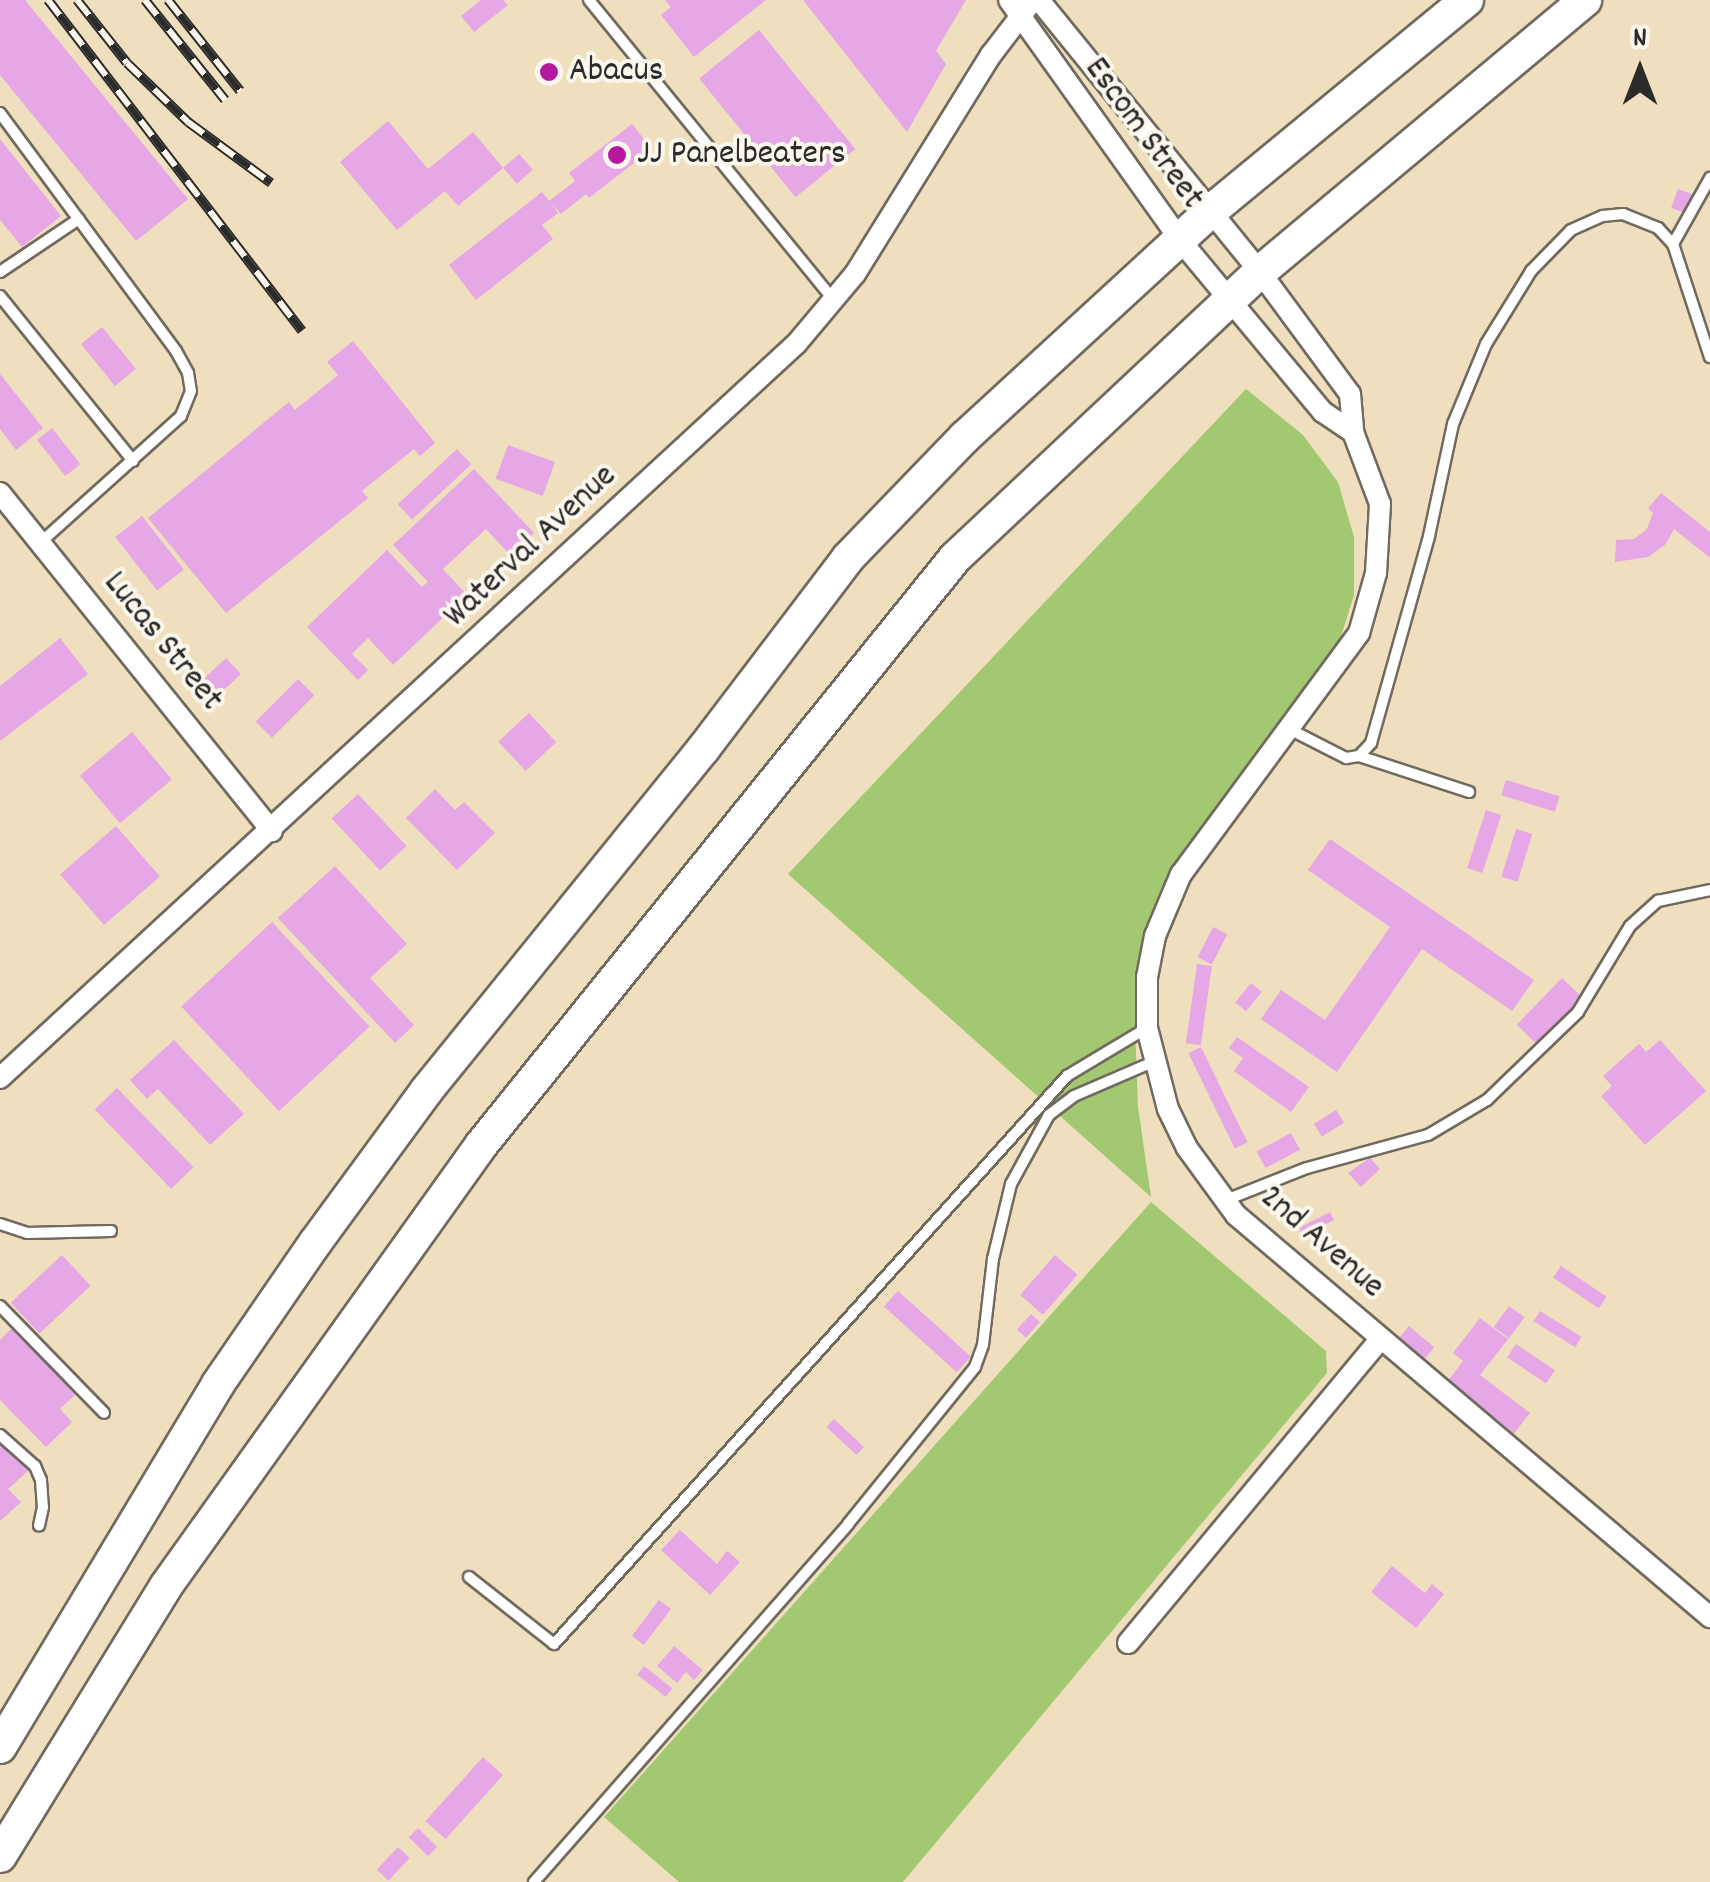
<!DOCTYPE html>
<html>
<head>
<meta charset="utf-8">
<style>
  body { margin:0 }
  #map { position:relative; width:1710px; height:1882px; overflow:hidden; background:#efdfbf; font-family:Dekko,sans-serif }
  div>[style] { position:absolute }
  [style*='--x'] { left:calc(var(--x)*1px); top:calc(var(--y)*1px); width:calc(var(--w)*1px); rotate:calc(var(--a)*1deg) }
  .green>* { inset:0; background:#a3c872 }
  .building>* { inset:0; background:#e5a7e5; transform-origin:0 0 }
  .roads { filter:drop-shadow(2px 0 #706a5f) drop-shadow(-2px 0 #706a5f) drop-shadow(0 2px #706a5f) drop-shadow(0 -2px #706a5f) }
  .lane>* { height:10px; margin:-5px; padding:0 5px; transform-origin:5px; border-radius:5px; background:#fff }
  .street>* { height:20px; margin:-10px; padding:0 10px; transform-origin:10px; border-radius:10px; background:#fff }
  .primary>* { height:32px; margin:-16px; padding:0 16px; transform-origin:16px; border-radius:16px; background:#fff }
  .rail>* { height:10px; margin-top:-5px; transform-origin:0; background:repeating-linear-gradient(90deg,#fbf7ec 0 19px,#2b2b2b 0 38px); box-sizing:border-box; border-block:2px solid #2b2b2b }
  .dots>* { width:28px; height:28px; translate:-50% -50%; box-sizing:border-box; border:5px solid #fbf7ec; border-radius:50% }
  span { translate:-50% -50%; white-space:nowrap; text-align:center; line-height:1.15; -webkit-text-stroke:8px #fbf7ec; paint-order:stroke }
  .poi-label { font-size:35px; color:#2b2b2b }
  .left { translate:0 -50%; text-align:left }
  .street-label { font-size:35px; color:#2b2b2b }
  .north { position:absolute; left:1590px; top:20px; width:100px; height:100px; -webkit-text-stroke:8px #fbf7ec; paint-order:stroke; rotate:0deg; font-size:28px; font-weight:700; line-height:40px; text-align:center; color:#2b2b2b }
  .north::after { content:''; display:block; margin:auto; width:35px; height:45px; background:#2b2b2b; clip-path:polygon(50% 0,100% 100%,50% 72%,0 100%) }
</style>
</head>
<body>
<div id="map">
  <div class="green">
    <i style="clip-path:polygon(1246px 389px,1303px 435px,1338px 482px,1354px 537px,1354px 595px,1338px 646px,1165px 904px,1144px 958px,1135px 1027px,1138px 1107px,1151px 1197px,788px 874px)"></i>
    <i style="clip-path:polygon(1151px 1202px,1326px 1351px,1327px 1373px,903px 1882px,679px 1882px,604px 1817px)"></i>
  </div>
  <div class="building">
    <i style="clip-path:polygon(0 0,25px 0,188px 199px,136px 241px,0 75px)"></i>
    <i style="clip-path:polygon(481px 0,503px 0,508px 5px,474px 32px,461px 16px)"></i>
    <i style="clip-path:polygon(665px 0,766px 0,694px 57px,661px 15px,671px 7px)"></i>
    <i style="clip-path:polygon(803px 0,966px 0,936px 51px,946px 64px,907px 132px)"></i>
    <i style="left:759px;top:30px;width:153px;height:77px;rotate:51deg"></i>
    <i style="clip-path:polygon(388px 121px,428px 169px,473px 132px,503px 168px,458px 206px,445px 191px,397px 230px,340px 162px)"></i>
    <i style="clip-path:polygon(632px 124px,652px 149px,589px 198px,586px 194px,561px 214px,552px 204px,558px 213px,542px 225px,553px 239px,476px 300px,449px 265px,542px 192px,549px 201px,575px 181px,569px 173px)"></i>
    <i style="clip-path:polygon(0 139px,61px 216px,22px 247px,0 220px)"></i>
    <i style="left:519px;top:154px;width:21px;height:21px;rotate:49deg"></i>
    <i style="left:1678px;top:189px;width:15px;height:20px;rotate:20deg"></i>
    <i style="left:102px;top:327px;width:54px;height:27px;rotate:51deg"></i>
    <i style="clip-path:polygon(353px 341px,435px 443px,420px 456px,414px 449px,362px 491px,368px 498px,226px 613px,148px 518px,289px 402px,295px 410px,338px 375px,327px 362px)"></i>
    <i style="clip-path:polygon(0 374px,43px 428px,16px 450px,0 429px)"></i>
    <i style="left:52px;top:428px;width:46px;height:19px;rotate:52deg"></i>
    <i style="left:508px;top:445px;width:50px;height:36px;rotate:20deg"></i>
    <i style="left:457px;top:449px;width:21px;height:81px;rotate:47deg"></i>
    <i style="clip-path:polygon(474px 469px,534px 533px,510px 555px,486px 529px,443px 569px,467px 595px,393px 665px,368px 638px,352px 654px,368px 670px,358px 680px,307px 627px,387px 550px,422px 587px,428px 582px,393px 545px)"></i>
    <i style="clip-path:polygon(1661px 493px,1710px 532px,1710px 558px,1674px 529px,1666px 544px,1648px 557px,1615px 562px,1616px 540px,1634px 539px,1647px 529px,1653px 513px,1648px 508px)"></i>
    <i style="left:142px;top:516px;width:68px;height:34px;rotate:52deg"></i>
    <i style="clip-path:polygon(60px 638px,88px 674px,0 741px,0 686px)"></i>
    <i style="left:226px;top:658px;width:22px;height:30px;rotate:47deg"></i>
    <i style="left:298px;top:679px;width:23px;height:60px;rotate:45deg"></i>
    <i style="left:529px;top:713px;width:40px;height:42px;rotate:47deg"></i>
    <i style="left:132px;top:732px;width:62px;height:68px;rotate:50deg"></i>
    <i style="left:1506px;top:780px;width:56px;height:16px;rotate:17deg"></i>
    <i style="clip-path:polygon(435px 789px,455px 810px,464px 802px,495px 833px,457px 870px,406px 818px)"></i>
    <i style="left:358px;top:794px;width:71px;height:36px;rotate:47deg"></i>
    <i style="left:1486px;top:810px;width:16px;height:61px;rotate:18deg"></i>
    <i style="left:116px;top:826px;width:67px;height:74px;rotate:49deg"></i>
    <i style="left:1516px;top:829px;width:17px;height:50px;rotate:17deg"></i>
    <i style="clip-path:polygon(1330px 839px,1534px 980px,1512px 1011px,1422px 949px,1337px 1072px,1261px 1019px,1281px 990px,1325px 1020px,1390px 927px,1308px 870px)"></i>
    <i style="clip-path:polygon(335px 866px,407px 944px,370px 978px,414px 1025px,395px 1043px,278px 918px)"></i>
    <i style="left:272px;top:922px;width:143px;height:124px;rotate:47deg"></i>
    <i style="left:1213px;top:927px;width:16px;height:34px;rotate:27deg"></i>
    <i style="left:1197px;top:964px;width:15px;height:80px;rotate:8deg"></i>
    <i style="left:1562px;top:978px;width:39px;height:65px;rotate:44deg"></i>
    <i style="left:1251px;top:983px;width:14px;height:25px;rotate:39deg"></i>
    <i style="clip-path:polygon(1237px 1037px,1309px 1087px,1291px 1112px,1234px 1071px,1243px 1058px,1229px 1048px)"></i>
    <i style="clip-path:polygon(174px 1040px,244px 1114px,210px 1145px,158px 1089px,147px 1099px,130px 1080px)"></i>
    <i style="clip-path:polygon(1660px 1040px,1706px 1091px,1645px 1145px,1601px 1096px,1612px 1086px,1603px 1076px,1639px 1044px,1646px 1052px)"></i>
    <i style="left:1201px;top:1047px;width:106px;height:14px;rotate:64deg"></i>
    <i style="left:117px;top:1088px;width:110px;height:31px;rotate:46deg"></i>
    <i style="left:1336px;top:1110px;width:15px;height:26px;rotate:58deg"></i>
    <i style="left:1291px;top:1133px;width:19px;height:39px;rotate:62deg"></i>
    <i style="clip-path:polygon(1370px 1158px,1380px 1169px,1361px 1187px,1348px 1173px)"></i>
    <i style="left:1330px;top:1212px;width:9px;height:35px;rotate:63deg"></i>
    <i style="left:62px;top:1255px;width:42px;height:70px;rotate:47deg"></i>
    <i style="left:1055px;top:1255px;width:30px;height:53px;rotate:41deg"></i>
    <i style="left:1561px;top:1266px;width:55px;height:14px;rotate:34deg"></i>
    <i style="left:898px;top:1291px;width:98px;height:21px;rotate:42deg"></i>
    <i style="left:1509px;top:1306px;width:19px;height:26px;rotate:36deg"></i>
    <i style="left:1540px;top:1311px;width:49px;height:12px;rotate:32deg"></i>
    <i style="left:1031px;top:1314px;width:12px;height:21px;rotate:42deg"></i>
    <i style="clip-path:polygon(1480px 1318px,1508px 1339px,1480px 1375px,1530px 1413px,1512px 1436px,1445px 1385px,1463px 1361px,1453px 1353px)"></i>
    <i style="left:1409px;top:1326px;width:33px;height:21px;rotate:40deg"></i>
    <i style="clip-path:polygon(13px 1327px,77px 1393px,60px 1409px,72px 1422px,46px 1447px,0 1400px,0 1340px)"></i>
    <i style="left:1516px;top:1344px;width:47px;height:16px;rotate:34deg"></i>
    <i style="left:834px;top:1419px;width:41px;height:11px;rotate:43deg"></i>
    <i style="clip-path:polygon(0 1439px,29px 1470px,8px 1489px,21px 1502px,0 1521px)"></i>
    <i style="clip-path:polygon(680px 1530px,717px 1564px,727px 1551px,740px 1562px,710px 1595px,661px 1550px)"></i>
    <i style="clip-path:polygon(1392px 1566px,1425px 1593px,1432px 1584px,1444px 1594px,1416px 1628px,1371px 1592px)"></i>
    <i style="left:659px;top:1600px;width:15px;height:45px;rotate:37deg"></i>
    <i style="clip-path:polygon(674px 1646px,703px 1670px,694px 1680px,686px 1672px,677px 1683px,657px 1666px)"></i>
    <i style="left:644px;top:1666px;width:36px;height:11px;rotate:38deg"></i>
    <i style="left:483px;top:1757px;width:27px;height:86px;rotate:42deg"></i>
    <i style="left:418px;top:1828px;width:27px;height:13px;rotate:45deg"></i>
    <i style="left:398px;top:1847px;width:16px;height:31px;rotate:43deg"></i>
  </div>
  <div class="roads">
    <div class="lane">
      <i style="--x:589;--y:0;--w:387;--a:50.8"></i>
      <i style="--x:0;--y:113;--w:296;--a:53.5"></i>
      <i style="--x:176;--y:351;--w:25;--a:61"></i>
      <i style="--x:188;--y:373;--w:18;--a:81"></i>
      <i style="--x:191;--y:391;--w:27;--a:112"></i>
      <i style="--x:181;--y:416;--w:190;--a:138"></i>
      <i style="--x:1673;--y:244;--w:76;--a:-60.7"></i>
      <i style="--x:0;--y:272;--w:95;--a:-33.9"></i>
      <i style="--x:0;--y:296;--w:212;--a:51.1"></i>
      <i style="--x:1291;--y:730;--w:62;--a:27"></i>
      <i style="--x:1346;--y:758;--w:13;--a:-9"></i>
      <i style="--x:1359;--y:756;--w:18;--a:-47"></i>
      <i style="--x:1371;--y:743;--w:215;--a:-74.3"></i>
      <i style="--x:1429;--y:536;--w:115;--a:-77.9"></i>
      <i style="--x:1453;--y:424;--w:87;--a:-67.6"></i>
      <i style="--x:1486;--y:344;--w:86;--a:-58.3"></i>
      <i style="--x:1531;--y:271;--w:57;--a:-45.7"></i>
      <i style="--x:1571;--y:230;--w:35;--a:-24"></i>
      <i style="--x:1603;--y:216;--w:20;--a:-6"></i>
      <i style="--x:1623;--y:214;--w:38;--a:22"></i>
      <i style="--x:1658;--y:228;--w:22;--a:47"></i>
      <i style="--x:1673;--y:244;--w:119;--a:71.9"></i>
      <i style="--x:1359;--y:756;--w:116;--a:18.1"></i>
      <i style="--x:1226;--y:1200;--w:87;--a:-21.6"></i>
      <i style="--x:1307;--y:1168;--w:125;--a:-15.3"></i>
      <i style="--x:1428;--y:1135;--w:69;--a:-30.7"></i>
      <i style="--x:1487;--y:1100;--w:127;--a:-44"></i>
      <i style="--x:1578;--y:1012;--w:100;--a:-58.8"></i>
      <i style="--x:1630;--y:926;--w:38;--a:-42"></i>
      <i style="--x:1658;--y:901;--w:53;--a:-11.9"></i>
      <i style="--x:0;--y:1224;--w:28;--a:18"></i>
      <i style="--x:27;--y:1233;--w:84;--a:-1.4"></i>
      <i style="--x:0;--y:1306;--w:149;--a:45.8"></i>
      <i style="--x:0;--y:1435;--w:47;--a:41.5"></i>
      <i style="--x:35;--y:1466;--w:15;--a:67"></i>
      <i style="--x:41;--y:1480;--w:27;--a:86"></i>
      <i style="--x:43;--y:1507;--w:19;--a:102"></i>
      <i style="--x:469;--y:1577;--w:108;--a:38.2"></i>
      <i style="--x:554;--y:1644;--w:765;--a:-47.91"></i>
      <i style="--x:1067;--y:1076;--w:93;--a:-31"></i>
      <i style="--x:534;--y:1882;--w:476;--a:-48.7"></i>
      <i style="--x:848;--y:1524;--w:202;--a:-51"></i>
      <i style="--x:975;--y:1367;--w:23;--a:-70"></i>
      <i style="--x:983;--y:1345;--w:87;--a:-83.4"></i>
      <i style="--x:993;--y:1259;--w:77;--a:-76.5"></i>
      <i style="--x:1011;--y:1184;--w:79;--a:-61.2"></i>
      <i style="--x:1049;--y:1115;--w:31;--a:-37"></i>
      <i style="--x:1074;--y:1096;--w:86;--a:-23.3"></i>
    </div>
    <div class="street">
      <i style="--x:1009;--y:0;--w:295;--a:54.5"></i>
      <i style="--x:1180;--y:240;--w:224;--a:50.3"></i>
      <i style="--x:1323;--y:412;--w:36;--a:34"></i>
      <i style="--x:1039;--y:0;--w:350;--a:50.9"></i>
      <i style="--x:1260;--y:272;--w:152;--a:53.6"></i>
      <i style="--x:1350;--y:394;--w:38;--a:85"></i>
      <i style="--x:1353;--y:432;--w:77;--a:69.4"></i>
      <i style="--x:1380;--y:504;--w:69;--a:93.3"></i>
      <i style="--x:1376;--y:573;--w:62;--a:105.8"></i>
      <i style="--x:1359;--y:633;--w:300;--a:126.4"></i>
      <i style="--x:1181;--y:874;--w:67;--a:112.8"></i>
      <i style="--x:1155;--y:936;--w:42;--a:101"></i>
      <i style="--x:1147;--y:977;--w:51;--a:90"></i>
      <i style="--x:1147;--y:1028;--w:84;--a:75.5"></i>
      <i style="--x:1168;--y:1109;--w:43;--a:64"></i>
      <i style="--x:1187;--y:1148;--w:83;--a:53.8"></i>
      <i style="--x:1236;--y:1215;--w:622;--a:40.3"></i>
      <i style="--x:0;--y:493;--w:434;--a:51.2"></i>
      <i style="--x:0;--y:1078;--w:1084;--a:-42.68"></i>
      <i style="--x:797;--y:343;--w:90;--a:-50"></i>
      <i style="--x:855;--y:274;--w:258;--a:-58.2"></i>
      <i style="--x:991;--y:55;--w:69;--a:-52.6"></i>
      <i style="--x:1128;--y:1643;--w:395;--a:-50.3"></i>
    </div>
    <div class="primary">
      <i style="--x:0;--y:1747;--w:423;--a:-59"></i>
      <i style="--x:218;--y:1384;--w:171;--a:-55.5"></i>
      <i style="--x:315;--y:1243;--w:190;--a:-53.8"></i>
      <i style="--x:427;--y:1090;--w:440;--a:-51"></i>
      <i style="--x:704;--y:748;--w:238;--a:-52.8"></i>
      <i style="--x:848;--y:558;--w:168;--a:-46"></i>
      <i style="--x:965;--y:437;--w:334;--a:-42.6"></i>
      <i style="--x:1211;--y:211;--w:332;--a:-39.5"></i>
      <i style="--x:0;--y:1856;--w:317;--a:-58.4"></i>
      <i style="--x:166;--y:1586;--w:543;--a:-54.44"></i>
      <i style="--x:482;--y:1144;--w:753;--a:-51.09"></i>
      <i style="--x:955;--y:558;--w:418;--a:-43.2"></i>
      <i style="--x:1260;--y:272;--w:424;--a:-39.9"></i>
    </div>
  </div>
  <div class="rail">
    <i style="--x:48;--y:0;--w:417;--a:52.5"></i>
    <i style="--x:77;--y:0;--w:80;--a:51.6"></i>
    <i style="--x:127;--y:63;--w:85;--a:44"></i>
    <i style="--x:188;--y:122;--w:103;--a:36.3"></i>
    <i style="--x:145;--y:0;--w:128;--a:51.3"></i>
    <i style="--x:168;--y:0;--w:116;--a:51.6"></i>
  </div>
  <div class="dots">
    <i style="left:549px;top:72px;background:#b5179e"></i>
    <i style="left:617px;top:155px;background:#b5179e"></i>
  </div>
  <div class="poi-label">
    <span class="left" style="left:569px;top:72px">Abacus</span>
    <span class="left" style="left:637px;top:155px">JJ Panelbeaters</span>
  </div>
  <div class="street-label">
    <span style="left:1143px;top:134px;rotate:54deg">Escom Street</span>
    <span style="left:531px;top:547px;rotate:-43deg">Waterval Avenue</span>
    <span style="left:162px;top:642px;rotate:51deg">Lucas Street</span>
    <span style="left:1321px;top:1243px;rotate:41deg">2nd Avenue</span>
  </div>
  <div class="north">N</div>
</div>
</body>
</html>
